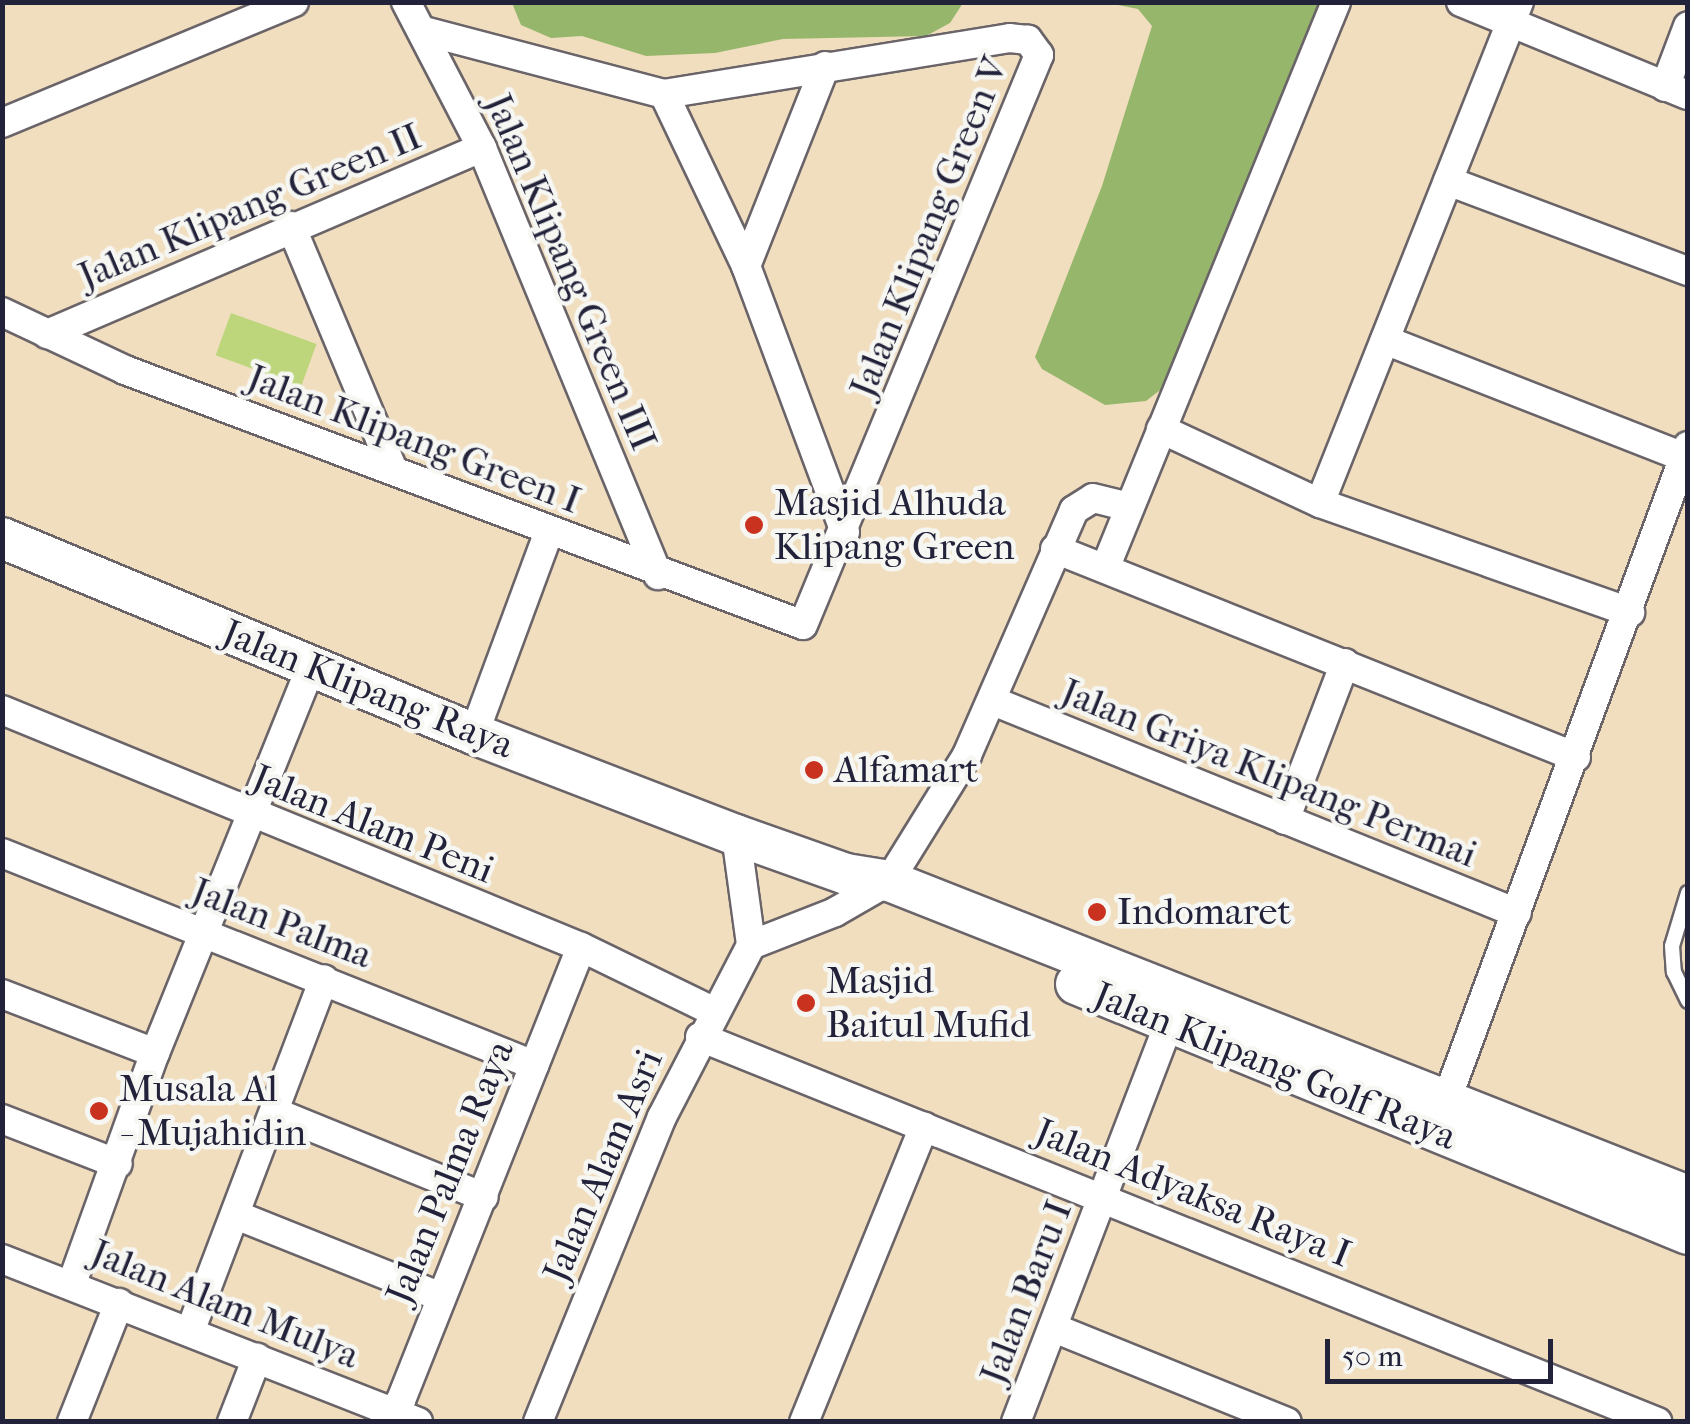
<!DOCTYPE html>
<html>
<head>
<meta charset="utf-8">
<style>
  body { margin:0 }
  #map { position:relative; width:1690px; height:1424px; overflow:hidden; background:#f1debf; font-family:"IM FELL French Canon",serif }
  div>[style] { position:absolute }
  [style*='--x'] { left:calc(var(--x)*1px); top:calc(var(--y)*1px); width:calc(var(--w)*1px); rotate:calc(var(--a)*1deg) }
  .green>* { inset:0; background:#bdd67b; transform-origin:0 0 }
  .forest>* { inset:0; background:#96b76b }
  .roads { filter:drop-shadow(2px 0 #6a6469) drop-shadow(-2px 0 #6a6469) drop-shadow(0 2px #6a6469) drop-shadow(0 -2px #6a6469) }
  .lane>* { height:14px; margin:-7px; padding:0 7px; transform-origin:7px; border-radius:7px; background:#fff }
  .street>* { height:28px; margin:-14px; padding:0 14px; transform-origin:14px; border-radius:14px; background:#fff }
  .secondary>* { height:40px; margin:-20px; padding:0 20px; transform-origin:20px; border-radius:20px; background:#fff }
  .dots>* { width:28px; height:28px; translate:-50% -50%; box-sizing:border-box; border:5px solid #f6f6f2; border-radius:50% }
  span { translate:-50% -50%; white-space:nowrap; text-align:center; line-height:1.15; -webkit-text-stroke:9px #f6f6f2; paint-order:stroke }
  .street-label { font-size:38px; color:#22223b }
  .poi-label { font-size:38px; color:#22223b }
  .left { translate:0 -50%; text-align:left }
  .frame { position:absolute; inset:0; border:5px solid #22223b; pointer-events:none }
  .scale { position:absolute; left:1325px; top:1339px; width:228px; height:45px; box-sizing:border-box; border:5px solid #22223b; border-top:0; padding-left:12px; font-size:30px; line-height:35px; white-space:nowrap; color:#22223b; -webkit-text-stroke:8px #f6f6f2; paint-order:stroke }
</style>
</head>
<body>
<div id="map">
  <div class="green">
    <i style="left:231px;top:313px;width:91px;height:45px;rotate:20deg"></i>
  </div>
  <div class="forest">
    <i style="clip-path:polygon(512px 3px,512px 2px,963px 3px,950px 23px,926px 36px,783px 39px,715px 53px,646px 56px,582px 36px,551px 38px,521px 25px)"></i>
    <i style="clip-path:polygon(1108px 3px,1325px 3px,1168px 384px,1146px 401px,1105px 405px,1042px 369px,1035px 357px,1102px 186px,1152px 26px,1138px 9px)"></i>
  </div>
  <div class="roads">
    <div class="lane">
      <i style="--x:1688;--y:893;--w:55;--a:106.8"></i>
      <i style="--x:1672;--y:946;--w:26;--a:86"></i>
      <i style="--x:1674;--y:972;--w:32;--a:64"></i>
    </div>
    <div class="street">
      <i style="--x:406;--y:2;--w:165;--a:62.5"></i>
      <i style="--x:482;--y:148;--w:462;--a:67.6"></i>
      <i style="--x:1461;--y:2;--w:245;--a:22.3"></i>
      <i style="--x:1665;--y:87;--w:65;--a:-69.3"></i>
      <i style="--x:664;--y:94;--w:191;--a:64.5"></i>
      <i style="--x:746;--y:266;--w:284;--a:69.6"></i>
      <i style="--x:2;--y:123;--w:316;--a:-22.5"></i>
      <i style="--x:1448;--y:181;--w:256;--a:20.6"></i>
      <i style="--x:291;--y:226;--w:261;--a:67.3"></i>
      <i style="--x:746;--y:266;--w:215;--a:-68.4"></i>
      <i style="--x:2;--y:312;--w:136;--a:25.2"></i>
      <i style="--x:125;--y:370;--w:724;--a:20.61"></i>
      <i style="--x:803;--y:625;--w:617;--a:-67.51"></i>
      <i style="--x:1039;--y:55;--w:19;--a:-126"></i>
      <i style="--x:1028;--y:40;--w:18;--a:-174"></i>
      <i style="--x:1010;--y:38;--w:351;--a:170.8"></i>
      <i style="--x:664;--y:94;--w:248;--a:-165.3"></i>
      <i style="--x:47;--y:334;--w:473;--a:-23.2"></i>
      <i style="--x:1385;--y:340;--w:320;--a:21.4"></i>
      <i style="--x:1161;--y:429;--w:175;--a:25"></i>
      <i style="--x:1320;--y:503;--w:329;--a:19.4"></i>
      <i style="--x:1320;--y:503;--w:539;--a:-68.34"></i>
      <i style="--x:1055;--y:549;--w:561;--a:21.76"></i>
      <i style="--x:1106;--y:566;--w:609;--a:-67.81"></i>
      <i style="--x:993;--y:701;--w:565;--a:22.03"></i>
      <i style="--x:2;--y:710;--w:626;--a:22.26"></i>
      <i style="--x:581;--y:947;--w:147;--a:25.9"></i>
      <i style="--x:474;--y:734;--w:216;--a:-69.7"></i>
      <i style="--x:1285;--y:820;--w:168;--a:-69.1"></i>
      <i style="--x:736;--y:835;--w:111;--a:82.2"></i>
      <i style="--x:2;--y:853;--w:573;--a:21.73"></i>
      <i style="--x:751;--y:945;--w:90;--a:-21.4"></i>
      <i style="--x:835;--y:912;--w:62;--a:-29.9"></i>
      <i style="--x:889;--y:881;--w:148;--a:-58.2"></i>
      <i style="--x:967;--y:755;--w:267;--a:-66.4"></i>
      <i style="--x:1074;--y:510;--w:22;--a:-32"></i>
      <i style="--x:1093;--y:498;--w:37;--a:14"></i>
      <i style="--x:2;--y:994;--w:164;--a:21.1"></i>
      <i style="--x:700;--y:1037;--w:1032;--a:21.91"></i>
      <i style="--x:277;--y:1113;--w:223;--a:22.1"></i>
      <i style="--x:1441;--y:1115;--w:713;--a:-69.74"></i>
      <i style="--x:2;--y:1119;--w:124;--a:21.2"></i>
      <i style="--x:236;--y:1215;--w:221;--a:21.8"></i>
      <i style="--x:2;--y:1259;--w:447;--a:21.4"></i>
      <i style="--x:72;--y:1283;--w:245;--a:-70.2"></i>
      <i style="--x:155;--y:1053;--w:416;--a:-68"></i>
      <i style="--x:1054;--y:1328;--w:251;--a:22"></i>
      <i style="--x:191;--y:1329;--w:374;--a:-69.2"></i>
      <i style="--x:72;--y:1422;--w:128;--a:-68.4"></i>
      <i style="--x:232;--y:1422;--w:69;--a:-68.7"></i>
      <i style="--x:384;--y:1422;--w:28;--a:-52"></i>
      <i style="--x:401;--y:1400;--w:487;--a:-68.3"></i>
      <i style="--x:538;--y:1422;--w:329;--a:-67.9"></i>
      <i style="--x:662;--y:1117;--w:194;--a:-62.6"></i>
      <i style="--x:804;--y:1422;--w:319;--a:-67.9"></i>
      <i style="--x:1016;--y:1422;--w:430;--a:-69"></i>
    </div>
    <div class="secondary">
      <i style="--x:2;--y:538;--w:511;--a:22.55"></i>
      <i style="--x:474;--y:734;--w:281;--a:21.1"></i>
      <i style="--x:736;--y:835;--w:117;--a:19.5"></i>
      <i style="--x:846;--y:874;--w:44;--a:9.2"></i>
      <i style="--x:889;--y:881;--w:859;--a:21.52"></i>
      <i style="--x:1076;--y:984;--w:661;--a:22.22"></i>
    </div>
  </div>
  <div class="dots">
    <i style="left:754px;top:525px;background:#c8321e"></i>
    <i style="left:814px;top:770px;background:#c8321e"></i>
    <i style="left:1097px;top:912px;background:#c8321e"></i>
    <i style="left:806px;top:1003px;background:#c8321e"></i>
    <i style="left:99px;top:1111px;background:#c8321e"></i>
  </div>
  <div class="street-label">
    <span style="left:250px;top:206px;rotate:-23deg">Jalan Klipang Green II</span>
    <span style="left:929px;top:227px;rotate:-68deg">Jalan Klipang Green V</span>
    <span style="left:571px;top:272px;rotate:67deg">Jalan Klipang Green III</span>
    <span style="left:414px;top:439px;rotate:21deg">Jalan Klipang Green I</span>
    <span style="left:368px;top:689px;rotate:22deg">Jalan Klipang Raya</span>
    <span style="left:1269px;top:773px;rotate:22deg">Jalan Griya Klipang Permai</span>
    <span style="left:373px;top:824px;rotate:22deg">Jalan Alam Peni</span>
    <span style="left:282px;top:923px;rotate:21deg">Jalan Palma</span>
    <span style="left:1275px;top:1066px;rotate:22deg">Jalan Klipang Golf Raya</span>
    <span style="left:603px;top:1166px;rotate:-67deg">Jalan Alam Asri</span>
    <span style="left:450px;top:1172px;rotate:-68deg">Jalan Palma Raya</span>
    <span style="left:1193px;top:1193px;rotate:22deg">Jalan Adyaksa Raya I</span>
    <span style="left:1026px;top:1292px;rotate:-69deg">Jalan Baru I</span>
    <span style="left:225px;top:1304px;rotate:22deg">Jalan Alam Mulya</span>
  </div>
  <div class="poi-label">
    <span class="left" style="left:774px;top:525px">Masjid Alhuda<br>Klipang Green</span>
    <span class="left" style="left:834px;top:770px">Alfamart</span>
    <span class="left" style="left:1117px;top:912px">Indomaret</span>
    <span class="left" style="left:826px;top:1003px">Masjid<br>Baitul Mufid</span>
    <span class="left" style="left:119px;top:1111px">Musala Al<br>- Mujahidin</span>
  </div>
  <div class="frame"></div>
  <div class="scale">50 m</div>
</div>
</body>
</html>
